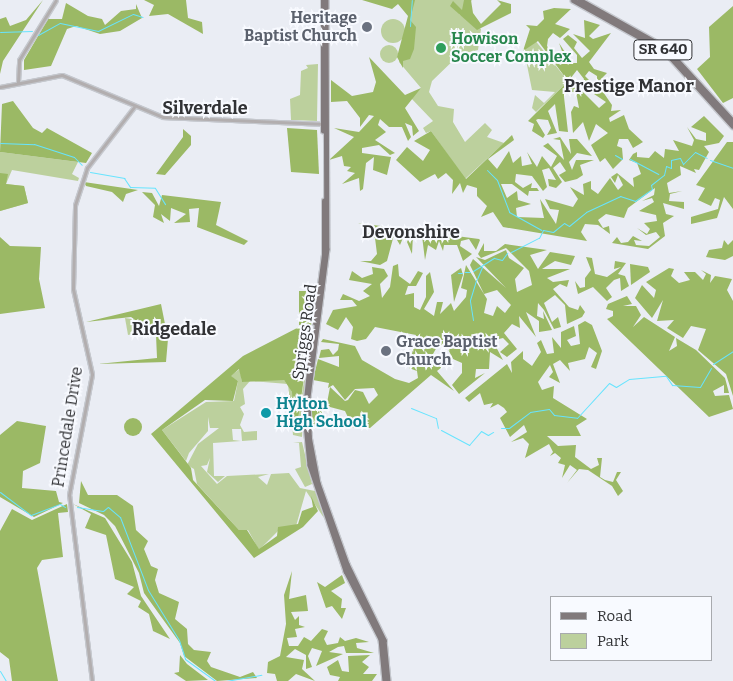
<!DOCTYPE html>
<html>
<head>
<meta charset="utf-8">
<style>
  body { margin:0 }
  #map { position:relative; width:733px; height:681px; overflow:hidden; background:#eaedf4; font-family:Bitter,serif }
  div>[style] { position:absolute }
  [style*='--x'] { left:calc(var(--x)*1px); top:calc(var(--y)*1px); width:calc(var(--w)*1px); rotate:calc(var(--a)*1deg) }
  .green>* { inset:0; background:#bcd09d }
  .round { border-radius:50% }
  .forest>* { inset:0; background:#9bb965 }
  .stream>* { height:1px; margin:-0.5px; padding:0 0.5px; transform-origin:0.5px; border-radius:0.5px; background:#67e4fe }
  .roads { filter:drop-shadow(1px 0 #c5c8ce) drop-shadow(-1px 0 #c5c8ce) drop-shadow(0 1px #c5c8ce) drop-shadow(0 -1px #c5c8ce) }
  .minor>* { height:3px; margin:-1.5px; padding:0 1.5px; transform-origin:1.5px; border-radius:1.5px; background:#b2aeaf }
  .major>* { height:4.5px; margin:-2.25px; padding:0 2.25px; transform-origin:2.25px; border-radius:2.25px; background:#817a7c }
  .dots>* { width:14px; height:14px; translate:-50% -50%; box-sizing:border-box; border:2px solid #f8faff; border-radius:50% }
  span { translate:-50% -50%; white-space:nowrap; text-align:center; line-height:1.15; -webkit-text-stroke:4px #f8faff; paint-order:stroke }
  .shield-label span { padding:1px 4px; background:#f8faff; border:1px solid; border-radius:4px; -webkit-text-stroke-width:0 }
  .shield-label { font-size:15px; color:#313235; font-weight:700 }
  .worship-label { font-size:16px; color:#5b616d; font-weight:700 }
  .right { translate:-100% -50%; text-align:right }
  .left { translate:0 -50%; text-align:left }
  .leisure-label { font-size:16px; color:#27864d; font-weight:700 }
  .street-label { font-size:16px; color:#313235 }
  .culture-label { font-size:16px; color:#0d838f; font-weight:700 }
  .neighbourhood-label { font-size:18px; color:#313235; font-weight:700 }
  .legend { position:absolute; left:550px; top:596px; width:162px; height:65px; box-sizing:border-box; background:#f8faff; border:1px solid #a8aaae; margin:0; padding:6px 9px; list-style:none; font-size:15px; color:#313235 }
  .legend li { display:flex; align-items:center; gap:10px; height:25px }
  .legend b { width:25px; border:1px solid #a8aaae }
</style>
</head>
<body>
<div id="map">
  <div class="green">
    <i style="clip-path:polygon(413px 0,472px 0,459px 14px,481px 29px,478px 50px,460px 54px,432px 81px,429px 92px,438px 106px,454px 109px,453px 122px,465px 142px,485px 123px,492px 130px,487px 137px,504px 143px,465px 179px,431px 131px,426px 133px,423px 128px,433px 121px,410px 97px,421px 88px,399px 62px)"></i>
    <i class="round" style="left:381px;top:19px;width:24px;height:24px"></i>
    <i style="clip-path:polygon(534px 39px,568px 81px,536px 112px,532px 108px,535px 95px,544px 103px,555px 92px,532px 90px,524px 50px)"></i>
    <i class="round" style="left:380px;top:45px;width:18px;height:18px"></i>
    <i style="clip-path:polygon(318px 64px,317px 121px,291px 120px,290px 99px,300px 95px,301px 71px,308px 68px,306px 65px)"></i>
    <i style="clip-path:polygon(0 152px,78px 162px,72px 174px,79px 178px,78px 181px,12px 170px,6px 184px,24px 186px,28px 203px,0 211px)"></i>
    <i style="clip-path:polygon(125px 318px,138px 320px,146px 331px,128px 335px)"></i>
    <i style="clip-path:polygon(306px 368px,302px 437px,293px 435px,288px 384px,250px 381px,243px 389px,245px 404px,240px 407px,244px 414px,240px 425px,244px 432px,257px 431px,257px 440px,242px 441px,241px 429px,232px 429px,233px 440px,241px 441px,213px 443px,214px 476px,225px 476px,218px 482px,207px 472px,210px 458px,207px 465px,201px 466px,217px 484px,227px 476px,269px 474px,258px 477px,267px 485px,271px 474px,289px 473px,300px 488px,315px 491px,322px 509px,324px 518px,306px 491px,296px 526px,278px 531px,259px 550px,248px 530px,239px 530px,197px 484px,194px 469px,187px 465px,198px 444px,219px 428px,210px 428px,208px 417px,208px 431px,189px 453px,186px 461px,162px 430px,206px 402px,234px 401px,238px 381px,230px 376px,240px 369px,242px 382px,249px 380px,277px 378px,284px 380px,290px 388px,292px 392px,293px 420px,298px 420px)"></i>
    <i style="clip-path:polygon(302px 442px,312px 484px,305px 487px,295px 469px,301px 467px,299px 443px,293px 443px)"></i>
  </div>
  <div class="forest">
    <i style="clip-path:polygon(43px 0,3px 61px,0 74px,0 19px,6px 17px,10px 26px,26px 20px)"></i>
    <i style="clip-path:polygon(144px 0,186px 0,188px 18px,202px 22px,203px 34px,168px 14px,149px 16px,154px 5px)"></i>
    <i style="clip-path:polygon(362px 0,415px 0,410px 20px,416px 27px,414px 49px,410px 59px,403px 61px,403px 68px,397px 57px,408px 16px,398px 4px,392px 9px)"></i>
    <i style="clip-path:polygon(464px 0,471px 0,473px 13px,481px 24px,501px 4px,497px 0,511px 4px,511px 13px,477px 30px,450px 6px,453px 1px,462px 10px)"></i>
    <i style="clip-path:polygon(66px 3px,88px 16px,102px 19px,105px 25px,121px 11px,136px 9px,136px 4px,142px 18px,120px 31px,100px 34px,76px 26px,67px 29px,51px 66px,24px 70px,24px 60px,48px 19px,62px 19px)"></i>
    <i style="clip-path:polygon(733px 6px,733px 98px,723px 103px,697px 69px,710px 57px,709px 27px)"></i>
    <i style="clip-path:polygon(554px 8px,571px 9px,555px 24px,570px 29px,560px 38px,553px 33px,548px 39px,547px 46px,560px 65px,566px 62px,559px 43px,572px 63px,577px 63px,577px 55px,563px 39px,568px 35px,577px 42px,574px 48px,582px 58px,590px 51px,573px 34px,585px 38px,584px 20px,600px 25px,589px 36px,593px 39px,611px 33px,589px 62px,594px 69px,607px 73px,597px 83px,597px 76px,589px 71px,585px 76px,594px 85px,587px 91px,582px 87px,584px 79px,577px 70px,570px 79px,599px 108px,606px 102px,594px 94px,601px 89px,612px 105px,611px 111px,621px 110px,609px 118px,610px 122px,624px 115px,629px 129px,643px 142px,633px 148px,628px 139px,619px 139px,617px 146px,622px 148px,623px 159px,613px 169px,605px 158px,600px 162px,591px 145px,608px 133px,596px 124px,589px 141px,583px 122px,573px 133px,571px 112px,574px 106px,579px 108px,576px 92px,566px 92px,564px 97px,568px 132px,559px 131px,555px 104px,548px 111px,557px 133px,547px 135px,551px 128px,548px 120px,538px 119px,536px 120px,545px 135px,543px 138px,532px 131px,534px 124px,528px 121px,568px 81px,538px 41px,523px 51px,530px 29px,526px 25px,537px 26px,544px 19px,543px 11px)"></i>
    <i style="clip-path:polygon(369px 57px,405px 95px,421px 88px,405px 108px,419px 131px,413px 136px,412px 126px,405px 123px,411px 137px,408px 141px,402px 127px,389px 127px,380px 119px,378px 125px,386px 132px,375px 140px,395px 153px,390px 155px,379px 145px,362px 148px,362px 153px,391px 157px,387px 175px,373px 170px,374px 157px,366px 163px,363px 189px,360px 191px,359px 178px,342px 184px,355px 173px,347px 171px,351px 167px,344px 166px,342px 156px,329px 160px,354px 137px,334px 128px,359px 132px,374px 116px,369px 115px,360px 127px,360px 118px,347px 101px,331px 102px,331px 80px,352px 96px,373px 92px,376px 82px)"></i>
    <i style="clip-path:polygon(13px 101px,33px 128px,42px 133px,47px 128px,92px 153px,86px 163px,0 152px,2px 104px)"></i>
    <i style="clip-path:polygon(704px 116px,724px 136px,719px 143px,704px 146px,709px 152px,699px 170px,694px 169px,696px 173px,680px 166px,681px 175px,667px 183px,669px 193px,682px 191px,670px 194px,669px 201px,684px 202px,684px 209px,663px 203px,666px 214px,674px 216px,663px 223px,665px 236px,648px 249px,612px 243px,617px 237px,621px 243px,628px 242px,633px 236px,642px 241px,634px 240px,636px 245px,649px 246px,660px 237px,656px 232px,646px 235px,637px 228px,647px 234px,650px 229px,644px 223px,657px 221px,656px 215px,639px 211px,654px 202px,652px 198px,642px 201px,654px 195px,655px 188px,628px 208px,624px 218px,606px 214px,598px 220px,603px 228px,609px 226px,610px 234px,598px 225px,585px 224px,581px 232px,587px 241px,503px 227px,493px 212px,481px 217px,487px 206px,477px 196px,477px 188px,467px 185px,463px 193px,460px 183px,452px 194px,453px 180px,446px 173px,438px 179px,435px 174px,420px 182px,396px 160px,407px 147px,423px 161px,430px 150px,414px 141px,431px 131px,466px 179px,512px 135px,514px 140px,488px 159px,497px 169px,509px 151px,513px 163px,521px 156px,522px 166px,532px 164px,527px 152px,537px 167px,542px 156px,551px 167px,557px 156px,543px 146px,548px 143px,564px 160px,560px 140px,553px 139px,560px 137px,571px 154px,569px 139px,577px 139px,592px 156px,577px 153px,569px 162px,572px 170px,576px 160px,594px 160px,580px 165px,583px 175px,577px 179px,565px 182px,559px 175px,566px 171px,560px 162px,553px 168px,562px 182px,556px 188px,549px 186px,548px 179px,556px 180px,549px 168px,542px 170px,547px 187px,543px 191px,532px 176px,516px 174px,515px 182px,523px 188px,532px 183px,531px 188px,537px 188px,539px 191px,529px 191px,528px 196px,512px 184px,501px 184px,507px 198px,517px 191px,518px 200px,531px 204px,516px 208px,517px 217px,544px 218px,540px 199px,556px 224px,559px 210px,550px 209px,545px 199px,573px 207px,578px 199px,570px 187px,584px 195px,583px 184px,591px 181px,591px 189px,598px 194px,610px 178px,618px 190px,623px 185px,618px 175px,615px 183px,611px 177px,617px 173px,634px 187px,633px 178px,641px 174px,637px 163px,629px 160px,633px 154px,637px 152px,637px 157px,649px 158px,655px 151px,664px 158px,665px 149px,679px 151px,673px 140px,692px 146px,694px 140px,687px 127px,696px 139px,706px 141px,706px 133px,691px 127px)"></i>
    <i style="clip-path:polygon(287px 128px,317px 130px,319px 174px,291px 172px)"></i>
    <i style="clip-path:polygon(183px 129px,191px 136px,191px 145px,165px 175px,156px 174px,183px 137px)"></i>
    <i style="clip-path:polygon(727px 142px,733px 142px,733px 209px,724px 197px,717px 218px,691px 224px,691px 217px,718px 209px,720px 200px,715px 198px,711px 206px,698px 200px,705px 188px,696px 185px)"></i>
    <i style="clip-path:polygon(0 173px,8px 174px,6px 184px,24px 186px,28px 203px,0 211px)"></i>
    <i style="clip-path:polygon(84px 182px,138px 190px,126px 194px,123px 202px,112px 192px,86px 186px)"></i>
    <i style="clip-path:polygon(142px 192px,152px 193px,159px 206px,162px 195px,221px 202px,216px 225px,248px 241px,244px 245px,197px 227px,199px 208px,189px 209px,190px 222px,174px 223px,186px 214px,171px 208px,170px 221px,161px 214px,164px 223px,153px 217px,155px 205px)"></i>
    <i style="clip-path:polygon(358px 223px,479px 239px,480px 240px,476px 250px,469px 239px,461px 241px,460px 246px,472px 254px,463px 261px,457px 245px,444px 245px,443px 251px,439px 241px,436px 250px,428px 245px,425px 260px,422px 236px,413px 235px,412px 254px,407px 242px,411px 234px,405px 233px,400px 245px,397px 240px,401px 233px,395px 231px,387px 261px,380px 265px,360px 261px,371px 261px,377px 254px,375px 238px,363px 234px,383px 230px)"></i>
    <i style="clip-path:polygon(0 237px,10px 246px,41px 247px,39px 279px,45px 308px,0 314px)"></i>
    <i style="clip-path:polygon(724px 240px,728px 245px,733px 240px,733px 256px,725px 260px,706px 257px,709px 250px,722px 248px)"></i>
    <i style="clip-path:polygon(484px 243px,484px 251px,496px 251px,505px 244px,547px 250px,530px 255px,538px 269px,550px 252px,575px 256px,571px 265px,555px 261px,542px 269px,570px 269px,547px 278px,553px 282px,569px 280px,567px 287px,560px 284px,553px 289px,569px 307px,578px 310px,580px 305px,585px 312px,582px 317px,567px 324px,565px 305px,555px 295px,544px 303px,552px 322px,558px 317px,561px 327px,554px 329px,544px 310px,538px 303px,537px 316px,544px 319px,543px 311px,552px 330px,539px 332px,539px 321px,526px 312px,536px 337px,519px 316px,520px 328px,512px 324px,504px 333px,517px 349px,507px 357px,500px 352px,509px 344px,503px 338px,463px 348px,438px 345px,433px 354px,442px 367px,437px 371px,454px 391px,431px 375px,370px 428px,353px 428px,345px 411px,330px 407px,319px 415px,311px 435px,311px 401px,327px 403px,330px 387px,345px 401px,348px 400px,355px 390px,363px 392px,369px 404px,378px 395px,374px 388px,355px 389px,345px 400px,333px 385px,328px 388px,329px 383px,313px 380px,318px 359px,339px 367px,339px 356px,319px 358px,321px 350px,329px 349px,333px 355px,338px 350px,339px 344px,321px 342px,323px 339px,355px 346px,362px 360px,395px 379px,409px 383px,418px 378px,417px 371px,409px 368px,416px 335px,375px 327px,366px 339px,357px 341px,351px 339px,353px 327px,346px 317px,338px 330px,326px 324px,333px 310px,357px 306px,352px 300px,340px 300px,343px 294px,359px 301px,370px 296px,363px 291px,372px 284px,349px 280px,352px 271px,362px 278px,373px 274px,372px 267px,384px 269px,388px 276px,380px 284px,382px 298px,390px 287px,393px 266px,398px 264px,399px 276px,410px 284px,418px 271px,423px 273px,416px 286px,408px 286px,405px 295px,414px 293px,414px 307px,420px 310px,426px 297px,426px 276px,430px 272px,434px 292px,424px 309px,434px 316px,437px 302px,443px 302px,440px 314px,451px 303px,454px 311px,466px 297px,467px 290px,461px 288px,466px 265px,487px 299px,484px 313px,493px 316px,497px 306px,505px 313px,511px 305px,497px 290px,484px 294px,470px 265px,473px 259px,506px 288px,476px 257px,485px 260px,506px 250px,509px 258px,524px 268px,515px 279px,517px 292px,532px 285px,529px 271px,506px 248px,481px 258px,478px 254px)"></i>
    <i style="clip-path:polygon(586px 257px,592px 258px,595px 274px,607px 277px,621px 267px,614px 269px,615px 261px,626px 263px,618px 274px,625px 276px,629px 286px,621px 291px,620px 278px,614px 280px,606px 288px,612px 297px,607px 301px,593px 287px,578px 294px,575px 281px,580px 288px,585px 287px,585px 278px,591px 270px)"></i>
    <i style="clip-path:polygon(630px 264px,648px 267px,650px 272px,631px 285px)"></i>
    <i style="clip-path:polygon(461px 268px,463px 275px,454px 302px,451px 275px)"></i>
    <i style="clip-path:polygon(669px 268px,674px 269px,671px 276px,679px 283px,690px 280px,684px 272px,695px 272px,703px 280px,706px 274px,701px 270px,711px 275px,710px 283px,715px 276px,732px 279px,727px 290px,733px 301px,733px 396px,726px 374px,698px 350px,706px 329px,691px 326px,683px 338px,667px 328px,674px 320px,657px 321px,663px 300px,652px 318px,635px 298px,642px 285px,654px 298px,656px 290px,646px 282px)"></i>
    <i style="clip-path:polygon(299px 291px,306px 291px,305px 299px,314px 301px,311px 326px,299px 325px)"></i>
    <i style="clip-path:polygon(627px 296px,632px 304px,623px 306px,636px 306px,641px 315px,633px 327px,644px 317px,675px 337px,669px 351px,677px 346px,676px 338px,696px 350px,725px 378px,729px 393px,724px 393px,724px 385px,713px 391px,715px 396px,729px 395px,733px 409px,709px 417px,607px 319px,613px 316px,613px 311px,606px 309px,608px 304px)"></i>
    <i style="clip-path:polygon(161px 304px,168px 339px,166px 362px,98px 364px,157px 358px,156px 335px,152px 327px,148px 329px,131px 317px,86px 322px)"></i>
    <i style="clip-path:polygon(585px 321px,592px 325px,602px 351px,596px 369px,591px 367px,597px 353px,589px 347px,585px 359px,568px 363px,570px 371px,560px 360px,553px 364px,560px 383px,549px 377px,553px 372px,550px 365px,538px 382px,542px 390px,554px 386px,553px 398px,587px 419px,576px 426px,581px 436px,547px 436px,558px 446px,576px 445px,575px 457px,591px 469px,599px 465px,597px 458px,602px 458px,600px 477px,605px 480px,613px 482px,617px 472px,621px 472px,616px 480px,623px 491px,618px 496px,612px 486px,588px 470px,579px 469px,567px 483px,577px 470px,570px 465px,562px 478px,565px 465px,558px 463px,561px 458px,555px 453px,550px 456px,553px 452px,549px 444px,525px 458px,529px 444px,523px 438px,511px 442px,527px 432px,524px 425px,510px 437px,500px 418px,507px 412px,504px 408px,498px 404px,490px 408px,493px 403px,484px 405px,480px 393px,469px 402px,465px 398px,507px 364px,512px 373px,511px 362px,523px 351px,523px 359px,532px 366px,541px 352px,537px 343px,541px 340px,547px 354px,554px 353px,552px 337px,561px 348px,561px 332px,574px 326px,576px 336px,567px 340px,571px 346px,580px 344px,578px 325px)"></i>
    <i style="clip-path:polygon(299px 327px,311px 328px,298px 420px,293px 421px,292px 392px,284px 380px,242px 382px,239px 369px,231px 376px,238px 381px,233px 401px,205px 400px,162px 430px,191px 468px,193px 480px,239px 530px,247px 530px,259px 549px,277px 536px,278px 527px,298px 524px,302px 511px,313px 507px,311px 496px,318px 511px,303px 527px,254px 558px,151px 434px,243px 356px)"></i>
    <i style="clip-path:polygon(495px 345px,503px 360px,490px 352px,489px 369px,476px 369px,475px 378px,485px 373px,459px 394px,452px 385px,462px 373px,462px 363px,453px 359px,448px 349px)"></i>
    <i class="round" style="left:124px;top:418px;width:18px;height:18px"></i>
    <i style="clip-path:polygon(17px 421px,46px 426px,40px 463px,23px 471px,22px 488px,56px 491px,59px 502px,63px 503px,34px 517px,0 497px,0 435px)"></i>
    <i style="clip-path:polygon(81px 481px,88px 495px,117px 495px,133px 506px,136px 530px,148px 541px,144px 549px,151px 566px,158px 569px,155px 580px,159px 593px,179px 602px,175px 619px,187px 629px,188px 644px,194px 650px,211px 652px,207px 661px,211px 667px,240px 677px,253px 672px,257px 678px,217px 681px,184px 656px,180px 643px,144px 593px,139px 573px,115px 526px,104px 515px,79px 503px)"></i>
    <i style="clip-path:polygon(67px 504px,68px 512px,58px 513px,63px 557px,42px 560px,37px 568px,58px 681px,12px 681px,9px 659px,0 652px,0 531px,12px 509px,32px 520px)"></i>
    <i style="clip-path:polygon(73px 504px,105px 518px,132px 562px,141px 596px,170px 639px,153px 631px,149px 614px,138px 607px,141px 601px,127px 594px,134px 587px,115px 579px,106px 535px,85px 528px,91px 514px)"></i>
    <i style="clip-path:polygon(292px 571px,289px 599px,306px 595px,308px 611px,291px 612px,295px 620px,299px 616px,299px 625px,305px 627px,295px 629px,297px 637px,287px 638px,289px 646px,298px 646px,304px 637px,311px 641px,322px 629px,328px 631px,324px 639px,327px 645px,338px 643px,340px 637px,345px 641px,356px 638px,369px 642px,356px 643px,357px 648px,374px 653px,346px 653px,344px 646px,338px 647px,329px 652px,343px 654px,316px 666px,322px 651px,312px 648px,308px 656px,312px 667px,306px 669px,306px 655px,295px 649px,286px 657px,304px 660px,302px 669px,315px 681px,296px 674px,288px 681px,277px 681px,275px 674px,267px 673px,268px 662px,280px 656px,286px 624px,284px 595px)"></i>
    <i style="clip-path:polygon(342px 575px,345px 583px,331px 591px,342px 599px,341px 608px,346px 608px,342px 619px,332px 606px,326px 608px,317px 582px,325px 587px)"></i>
    <i style="clip-path:polygon(180px 655px,187px 664px,208px 680px,186px 681px,174px 673px,179px 672px)"></i>
    <i style="clip-path:polygon(370px 655px,362px 662px,369px 667px,363px 674px,377px 674px,372px 681px,338px 681px,340px 677px,330px 675px,327px 667px,338px 660px,342px 671px,349px 672px,348px 656px)"></i>
  </div>
  <div class="stream">
    <i style="--x:410;--y:26;--w:26;--a:-86"></i>
    <i style="--x:0;--y:32;--w:32;--a:-2"></i>
    <i style="--x:38;--y:35;--w:25;--a:-29"></i>
    <i style="--x:60;--y:23;--w:39;--a:12"></i>
    <i style="--x:98;--y:31;--w:39;--a:-26"></i>
    <i style="--x:133;--y:14;--w:10;--a:17"></i>
    <i style="--x:0;--y:143;--w:34;--a:2"></i>
    <i style="--x:34;--y:144;--w:42;--a:18"></i>
    <i style="--x:74;--y:157;--w:11;--a:45"></i>
    <i style="--x:615;--y:155;--w:8;--a:30"></i>
    <i style="--x:630;--y:159;--w:32;--a:28"></i>
    <i style="--x:710;--y:160;--w:24;--a:19"></i>
    <i style="--x:487;--y:170;--w:14;--a:45"></i>
    <i style="--x:497;--y:180;--w:34;--a:69"></i>
    <i style="--x:509;--y:212;--w:37;--a:29"></i>
    <i style="--x:90;--y:172;--w:35;--a:10"></i>
    <i style="--x:124;--y:178;--w:11;--a:56"></i>
    <i style="--x:130;--y:187;--w:25;--a:2"></i>
    <i style="--x:155;--y:188;--w:19;--a:58"></i>
    <i style="--x:511;--y:252;--w:31;--a:-27"></i>
    <i style="--x:539;--y:238;--w:9;--a:-63"></i>
    <i style="--x:543;--y:230;--w:10;--a:11"></i>
    <i style="--x:553;--y:232;--w:14;--a:-39"></i>
    <i style="--x:564;--y:223;--w:6;--a:31"></i>
    <i style="--x:569;--y:226;--w:22;--a:-39"></i>
    <i style="--x:586;--y:212;--w:38;--a:-25"></i>
    <i style="--x:620;--y:196;--w:16;--a:18"></i>
    <i style="--x:635;--y:201;--w:21;--a:-35"></i>
    <i style="--x:652;--y:189;--w:4;--a:-104"></i>
    <i style="--x:651;--y:185;--w:16;--a:-38"></i>
    <i style="--x:664;--y:175;--w:9;--a:-77"></i>
    <i style="--x:666;--y:166;--w:5;--a:22"></i>
    <i style="--x:671;--y:168;--w:8;--a:-90"></i>
    <i style="--x:671;--y:160;--w:9;--a:-13"></i>
    <i style="--x:680;--y:158;--w:7;--a:63"></i>
    <i style="--x:683;--y:164;--w:17;--a:-45"></i>
    <i style="--x:695;--y:152;--w:13;--a:27"></i>
    <i style="--x:473;--y:271;--w:25;--a:-32"></i>
    <i style="--x:494;--y:258;--w:8;--a:14"></i>
    <i style="--x:502;--y:260;--w:9;--a:-54"></i>
    <i style="--x:733;--y:271;--w:5;--a:90"></i>
    <i style="--x:465;--y:272;--w:5;--a:0"></i>
    <i style="--x:458;--y:273;--w:4;--a:0"></i>
    <i style="--x:477;--y:279;--w:13;--a:-67"></i>
    <i style="--x:733;--y:281;--w:19;--a:90"></i>
    <i style="--x:473;--y:320;--w:20;--a:-99"></i>
    <i style="--x:470;--y:300;--w:21;--a:-73"></i>
    <i style="--x:733;--y:322;--w:3;--a:90"></i>
    <i style="--x:713;--y:364;--w:24;--a:-33"></i>
    <i style="--x:411;--y:408;--w:27;--a:22"></i>
    <i style="--x:436;--y:418;--w:10;--a:79"></i>
    <i style="--x:501;--y:428;--w:8;--a:0"></i>
    <i style="--x:509;--y:428;--w:26;--a:-37"></i>
    <i style="--x:530;--y:412;--w:19;--a:-9"></i>
    <i style="--x:549;--y:409;--w:8;--a:50"></i>
    <i style="--x:554;--y:415;--w:23;--a:7"></i>
    <i style="--x:577;--y:418;--w:47;--a:-47.6"></i>
    <i style="--x:609;--y:383;--w:8;--a:30"></i>
    <i style="--x:616;--y:387;--w:15;--a:-32"></i>
    <i style="--x:629;--y:379;--w:37;--a:-5"></i>
    <i style="--x:666;--y:376;--w:11;--a:56"></i>
    <i style="--x:672;--y:385;--w:28;--a:4"></i>
    <i style="--x:700;--y:387;--w:22;--a:-60"></i>
    <i style="--x:441;--y:430;--w:32;--a:28"></i>
    <i style="--x:469;--y:445;--w:18;--a:-49"></i>
    <i style="--x:481;--y:431;--w:8;--a:30"></i>
    <i style="--x:488;--y:435;--w:6;--a:-31"></i>
    <i style="--x:0;--y:492;--w:39;--a:37"></i>
    <i style="--x:31;--y:515;--w:31;--a:-21"></i>
    <i style="--x:60;--y:504;--w:6;--a:31"></i>
    <i style="--x:77;--y:507;--w:26;--a:9"></i>
    <i style="--x:103;--y:511;--w:6;--a:-39"></i>
    <i style="--x:108;--y:507;--w:16;--a:40"></i>
    <i style="--x:120;--y:517;--w:78;--a:69"></i>
    <i style="--x:148;--y:590;--w:59;--a:58.2"></i>
    <i style="--x:179;--y:640;--w:20;--a:72"></i>
    <i style="--x:185;--y:659;--w:37;--a:36"></i>
    <i style="--x:0;--y:671;--w:12;--a:59"></i>
    <i style="--x:226;--y:681;--w:36;--a:-10"></i>
  </div>
  <div class="roads">
    <div class="minor">
      <i style="--x:18;--y:82;--w:22;--a:-87"></i>
      <i style="--x:19;--y:60;--w:70;--a:-58.3"></i>
      <i style="--x:0;--y:87;--w:63;--a:-11"></i>
      <i style="--x:62;--y:75;--w:109;--a:22.6"></i>
      <i style="--x:163;--y:117;--w:161;--a:2.5"></i>
      <i style="--x:92;--y:681;--w:187;--a:-97"></i>
      <i style="--x:69;--y:495;--w:123;--a:-79.2"></i>
      <i style="--x:92;--y:374;--w:87;--a:-102.6"></i>
      <i style="--x:73;--y:289;--w:84;--a:-88.6"></i>
      <i style="--x:75;--y:205;--w:39;--a:-72"></i>
      <i style="--x:87;--y:168;--w:77;--a:-52.4"></i>
    </div>
    <div class="major">
      <i style="--x:326;--y:0;--w:249;--a:89.8"></i>
      <i style="--x:327;--y:249;--w:150;--a:97.3"></i>
      <i style="--x:308;--y:398;--w:38;--a:88"></i>
      <i style="--x:309;--y:436;--w:48;--a:79.2"></i>
      <i style="--x:318;--y:483;--w:86;--a:70.3"></i>
      <i style="--x:347;--y:564;--w:85;--a:64"></i>
      <i style="--x:384;--y:640;--w:41;--a:84.4"></i>
      <i style="--x:573;--y:0;--w:105;--a:29"></i>
      <i style="--x:665;--y:51;--w:101;--a:47.8"></i>
      <i style="--x:580;--y:0;--w:98;--a:29.2"></i>
      <i style="--x:666;--y:48;--w:99;--a:47.5"></i>
      <i style="--x:323;--y:131;--w:131;--a:-90"></i>
      <i style="--x:315;--y:323;--w:69;--a:-82.5"></i>
      <i style="--x:324;--y:255;--w:54;--a:-90"></i>
      <i style="--x:312;--y:348;--w:66;--a:96.1"></i>
      <i style="--x:305;--y:414;--w:51;--a:84.4"></i>
      <i style="--x:310;--y:465;--w:112;--a:71.2"></i>
      <i style="--x:346;--y:571;--w:76;--a:62.8"></i>
      <i style="--x:381;--y:639;--w:42;--a:84.6"></i>
    </div>
  </div>
  <div class="dots">
    <i style="left:367px;top:27px;background:#6b7280"></i>
    <i style="left:441px;top:48px;background:#2e9e5b"></i>
    <i style="left:386px;top:351px;background:#6b7280"></i>
    <i style="left:266px;top:413px;background:#0f9aa8"></i>
  </div>
  <div class="shield-label">
    <span style="left:663px;top:50px">SR 640</span>
  </div>
  <div class="worship-label">
    <span class="right" style="left:357px;top:27px">Heritage<br>Baptist Church</span>
    <span class="left" style="left:396px;top:351px">Grace Baptist<br>Church</span>
  </div>
  <div class="leisure-label">
    <span class="left" style="left:451px;top:48px">Howison<br>Soccer Complex</span>
  </div>
  <div class="street-label">
    <span style="left:305px;top:332px;rotate:-82deg">Spriggs Road</span>
    <span style="left:68px;top:427px;rotate:-81deg">Princedale Drive</span>
  </div>
  <div class="culture-label">
    <span class="left" style="left:276px;top:413px">Hylton<br>High School</span>
  </div>
  <div class="neighbourhood-label">
    <span style="left:629px;top:86px">Prestige Manor</span>
    <span style="left:205px;top:108px">Silverdale</span>
    <span style="left:411px;top:232px">Devonshire</span>
    <span style="left:174px;top:329px">Ridgedale</span>
  </div>
  <ul class="legend">
  <li><b style="height:6px;background:#817a7c"></b>Road</li>
  <li><b style="height:14px;background:#bcd09d"></b>Park</li>
  </ul>
</div>
</body>
</html>
